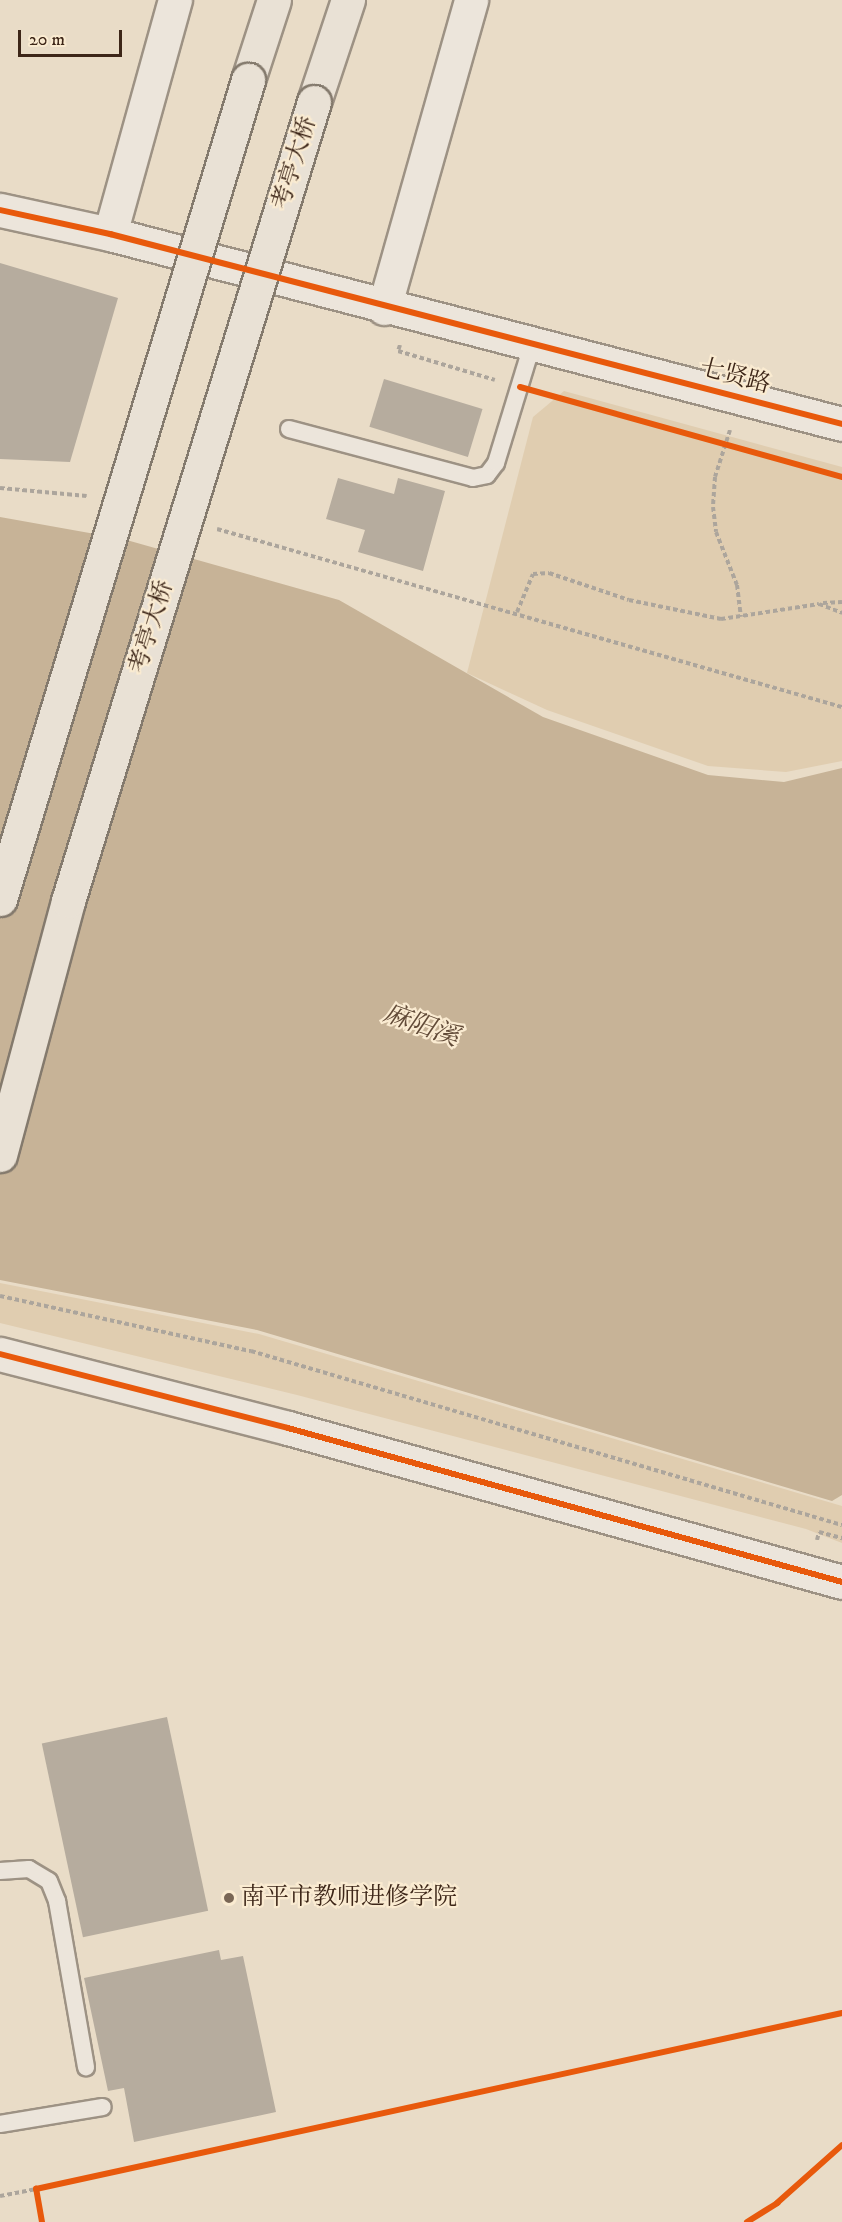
<!DOCTYPE html>
<html>
<head>
<meta charset="utf-8">
<style>
  body { margin:0 }
  #map { position:relative; width:842px; height:2222px; overflow:hidden; background:#e9dcc7; font-family:"IM FELL DW Pica","Noto Serif SC",serif }
  div>[style] { position:absolute }
  [style*='--x'] { left:calc(var(--x)*1px); top:calc(var(--y)*1px); width:calc(var(--w)*1px); rotate:calc(var(--a)*1deg) }
  .green>* { inset:0; background:#e0cdb0 }
  .water>* { inset:0; background:#c7b397 }
  .building>* { inset:0; background:#b6ac9e; transform-origin:0 0 }
  .path>* { height:4px; margin-top:-2px; transform-origin:0; background:repeating-linear-gradient(90deg,#aca59c 0 4.5px,transparent 0 7.5px) }
  .roads { filter:drop-shadow(2px 0 #9d9284) drop-shadow(-2px 0 #9d9284) drop-shadow(0 2px #9d9284) drop-shadow(0 -2px #9d9284) }
  .service>* { height:16px; margin:-8px; padding:0 8px; transform-origin:8px; border-radius:8px; background:#ece5db }
  .minor>* { height:33px; margin:-16.5px; padding:0 16.5px; transform-origin:16.5px; border-radius:16.5px; background:#ece5db }
  .tertiary>* { height:33px; margin:-16.5px; padding:0 16.5px; transform-origin:16.5px; border-radius:16.5px; background:#ece5db }
  .primary>* { height:33px; margin:-16.5px; padding:0 16.5px; transform-origin:16.5px; border-radius:16.5px; background:#e9e1d5 }
  .bridges { filter:drop-shadow(2px 0 #847a6d) drop-shadow(-2px 0 #847a6d) drop-shadow(0 2px #847a6d) drop-shadow(0 -2px #847a6d) }
  .primary-bridge>* { height:33px; margin:-16.5px; padding:0 16.5px; transform-origin:16.5px; border-radius:16.5px; background:#e9e1d5 }
  .cycleway>* { height:6px; margin:-3px; padding:0 3px; transform-origin:3px; border-radius:3px; background:#e8590c }
  .dots>* { width:16px; height:16px; translate:-50% -50%; box-sizing:border-box; border:3px solid #faebd1; border-radius:50% }
  span { translate:-50% -50%; white-space:nowrap; text-align:center; line-height:1.15; -webkit-text-stroke:4.5px #faebd1; paint-order:stroke }
  .street-label { font-size:24px; color:#3d2618 }
  .poi-label { font-size:24px; color:#3d2618 }
  .left { translate:0 -50%; text-align:left }
  .water-label { font-size:26px; color:#624b38; font-style:italic }
  .scale { position:absolute; left:18px; top:30px; width:104px; height:27px; box-sizing:border-box; border:3px solid #3d2618; border-top:0; padding-left:8px; font-size:18px; line-height:21px; white-space:nowrap; color:#3d2618; -webkit-text-stroke:4px #faebd1; paint-order:stroke }
</style>
</head>
<body>
<div id="map">
  <div class="green">
    <i style="clip-path:polygon(564px 391px,842px 467px,842px 761px,786px 772px,708px 766px,547px 710px,467px 673px,533px 417px)"></i>
    <i style="clip-path:polygon(0 1283px,259px 1334px,842px 1506px,842px 1543px,806px 1529px,297px 1395px,0 1323px)"></i>
  </div>
  <div class="water">
    <i style="clip-path:polygon(0 517px,123px 539px,339px 600px,543px 717px,708px 775px,784px 782px,842px 768px,842px 1495px,832px 1501px,257px 1330px,0 1280px)"></i>
  </div>
  <div class="building">
    <i style="clip-path:polygon(0 263px,118px 298px,70px 462px,0 459px)"></i>
    <i style="left:384px;top:379px;width:103px;height:50px;rotate:17deg"></i>
    <i style="clip-path:polygon(338px 478px,394px 494px,398px 478px,445px 491px,423px 571px,358px 552px,365px 530px,326px 519px)"></i>
    <i style="left:167px;top:1717px;width:198px;height:128px;rotate:78deg"></i>
    <i style="clip-path:polygon(219px 1950px,221px 1960px,243px 1956px,276px 2112px,134px 2142px,124px 2088px,108px 2091px,84px 1978px)"></i>
  </div>
  <div class="path">
    <i style="--x:400;--y:345;--w:6;--a:108"></i>
    <i style="--x:398;--y:351;--w:101;--a:16.6"></i>
    <i style="--x:730;--y:430;--w:49;--a:107.7"></i>
    <i style="--x:715;--y:477;--w:30;--a:94"></i>
    <i style="--x:713;--y:507;--w:25;--a:83"></i>
    <i style="--x:716;--y:532;--w:57;--a:68.4"></i>
    <i style="--x:737;--y:585;--w:32;--a:83"></i>
    <i style="--x:0;--y:488;--w:87;--a:5.3"></i>
    <i style="--x:217;--y:529;--w:650;--a:15.9"></i>
    <i style="--x:823;--y:603;--w:19;--a:-3"></i>
    <i style="--x:517;--y:612;--w:41;--a:-67.2"></i>
    <i style="--x:533;--y:574;--w:16;--a:-4"></i>
    <i style="--x:549;--y:573;--w:84;--a:18.6"></i>
    <i style="--x:629;--y:600;--w:94;--a:11.7"></i>
    <i style="--x:721;--y:619;--w:99;--a:-8.7"></i>
    <i style="--x:819;--y:604;--w:25;--a:21"></i>
    <i style="--x:0;--y:1296;--w:257;--a:12.4"></i>
    <i style="--x:251;--y:1351;--w:616;--a:16.41"></i>
    <i style="--x:817;--y:1540;--w:8;--a:-76"></i>
    <i style="--x:819;--y:1532;--w:24;--a:15"></i>
    <i style="--x:0;--y:2196;--w:37;--a:-11"></i>
  </div>
  <div class="roads">
    <div class="service">
      <i style="--x:289;--y:429;--w:190;--a:14.9"></i>
      <i style="--x:473;--y:478;--w:14;--a:-12"></i>
      <i style="--x:487;--y:475;--w:15;--a:-53"></i>
      <i style="--x:496;--y:463;--w:123;--a:-73"></i>
      <i style="--x:0;--y:1871;--w:29;--a:-4"></i>
      <i style="--x:29;--y:1869;--w:23;--a:31"></i>
      <i style="--x:49;--y:1881;--w:22;--a:68"></i>
      <i style="--x:57;--y:1901;--w:169;--a:80.1"></i>
      <i style="--x:0;--y:2124;--w:104;--a:-9.4"></i>
    </div>
    <div class="minor">
      <i style="--x:0;--y:1354;--w:297;--a:14.4"></i>
      <i style="--x:288;--y:1428;--w:575;--a:15.53"></i>
    </div>
    <div class="tertiary">
      <i style="--x:0;--y:210;--w:113;--a:12.3"></i>
      <i style="--x:110;--y:234;--w:756;--a:14.55"></i>
      <i style="--x:110;--y:234;--w:243;--a:-74.5"></i>
      <i style="--x:384;--y:308;--w:320;--a:-74.2"></i>
    </div>
    <div class="primary">
      <i style="--x:248;--y:80;--w:84;--a:-72"></i>
      <i style="--x:314;--y:102;--w:108;--a:-71.6"></i>
    </div>
  </div>
  <div class="bridges">
    <div class="primary-bridge">
      <i style="--x:0;--y:899;--w:856;--a:-73.15"></i>
      <i style="--x:0;--y:1155;--w:263;--a:-75"></i>
      <i style="--x:68;--y:901;--w:836;--a:-72.89"></i>
    </div>
  </div>
  <div class="cycleway">
    <i style="--x:0;--y:210;--w:113;--a:12.3"></i>
    <i style="--x:110;--y:234;--w:756;--a:14.55"></i>
    <i style="--x:520;--y:387;--w:334;--a:15.6"></i>
    <i style="--x:0;--y:1354;--w:297;--a:14.4"></i>
    <i style="--x:288;--y:1428;--w:575;--a:15.53"></i>
    <i style="--x:42;--y:2222;--w:34;--a:-100"></i>
    <i style="--x:36;--y:2189;--w:825;--a:-12.32"></i>
    <i style="--x:747;--y:2222;--w:36;--a:-32"></i>
    <i style="--x:777;--y:2203;--w:87;--a:-41.7"></i>
  </div>
  <div class="dots">
    <i style="left:229px;top:1898px;background:#796655"></i>
  </div>
  <div class="street-label">
    <span style="left:295px;top:163px;rotate:-73deg">考亭大桥</span>
    <span style="left:735px;top:377px;rotate:15deg">七贤路</span>
    <span style="left:152px;top:627px;rotate:-73deg">考亭大桥</span>
  </div>
  <div class="poi-label">
    <span class="left" style="left:241px;top:1898px">南平市教师进修学院</span>
  </div>
  <div class="water-label">
    <span style="left:421px;top:1026px;rotate:20deg">麻阳溪</span>
  </div>
  <div class="scale">20 m</div>
</div>
</body>
</html>
